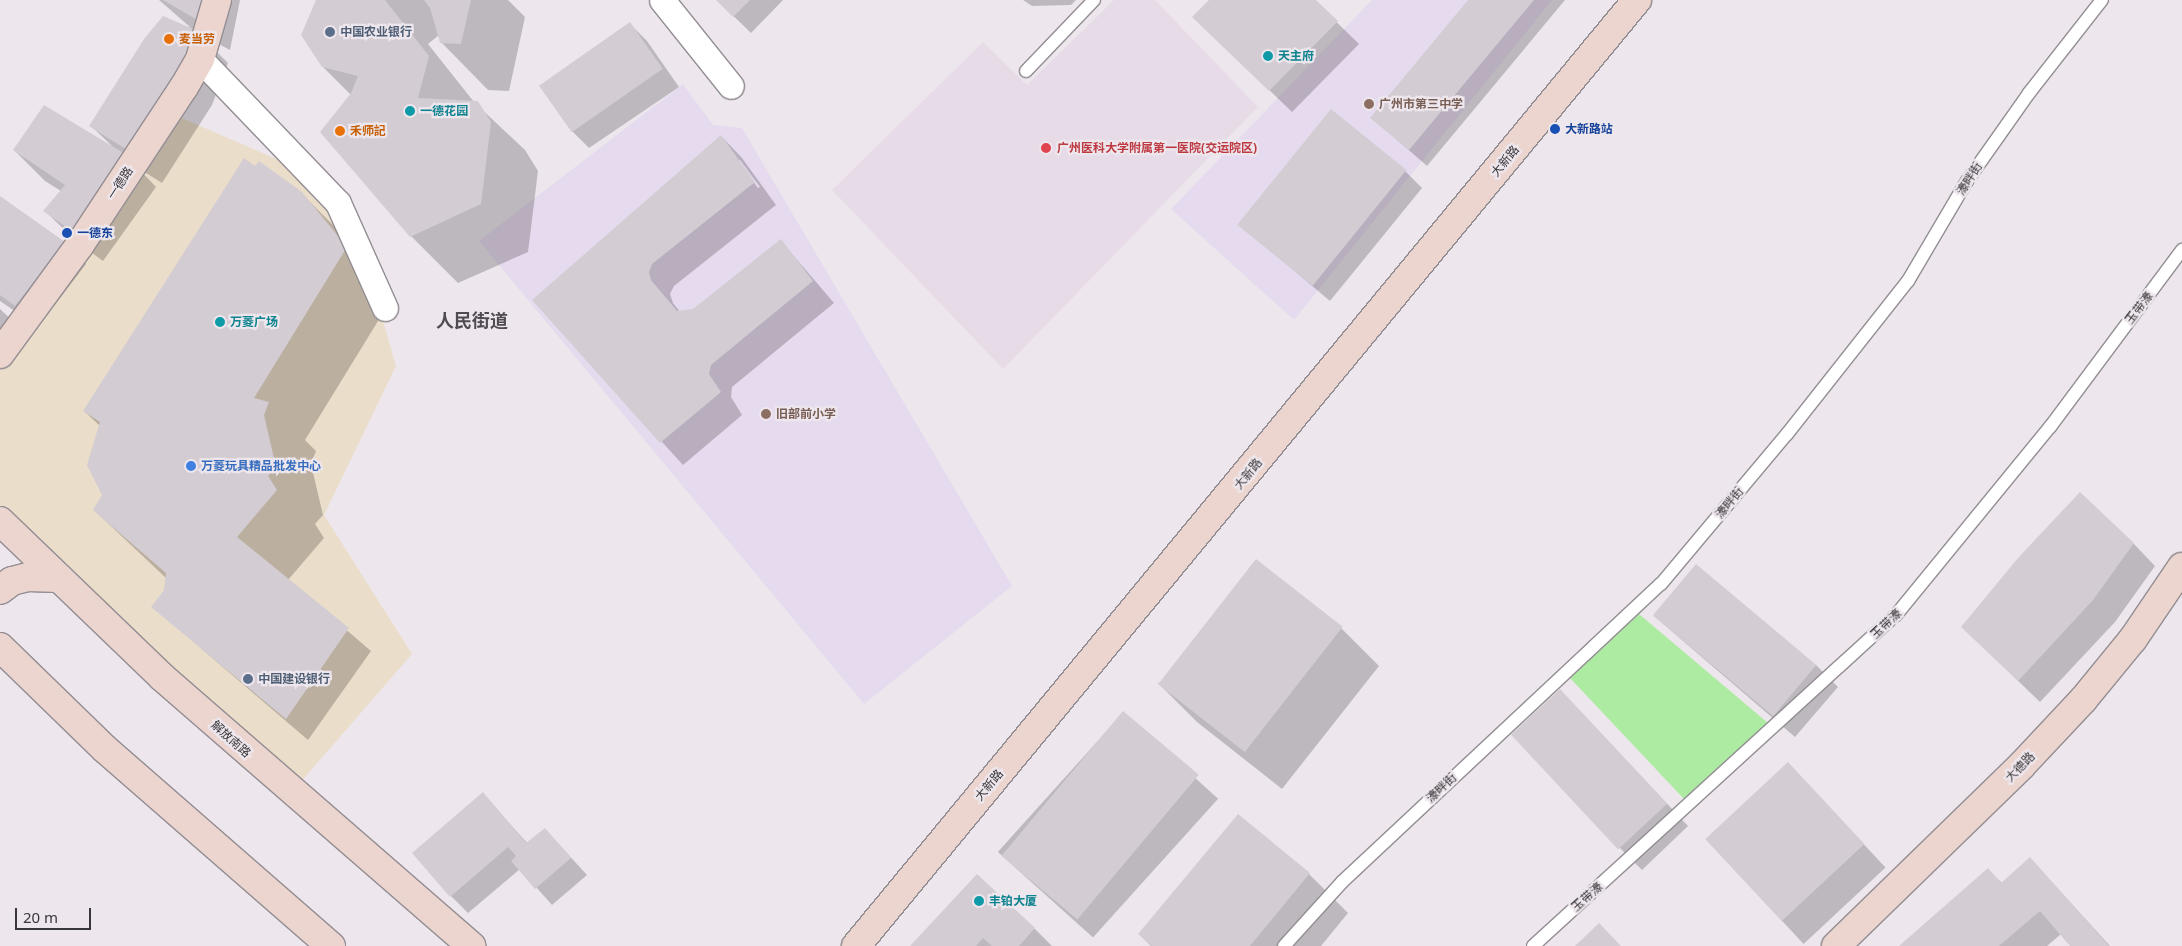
<!DOCTYPE html>
<html>
<head>
<meta charset="utf-8">
<style>
  body { margin:0 }
  #map { position:relative; width:2182px; height:946px; overflow:hidden; background:#ede7ed; font-family:"Noto Sans","Noto Sans SC",sans-serif }
  div>[style] { position:absolute }
  [style*='--x'] { left:calc(var(--x)*1px); top:calc(var(--y)*1px); width:calc(var(--w)*1px); rotate:calc(var(--a)*1deg) }
  .commercial>* { inset:0; background:#eaddc9 }
  .built>* { inset:0; background:#e7dbe7 }
  .education>* { inset:0; background:#e6daee }
  .green>* { inset:0; background:#aeeba2 }
  .shadow>* { inset:0; background:#0003; transform-origin:0 0 }
  .building>* { inset:0; background:#d3cdd3; transform-origin:0 0 }
  .roads { filter:drop-shadow(1px 0 #938e93) drop-shadow(-1px 0 #938e93) drop-shadow(0 1px #938e93) drop-shadow(0 -1px #938e93) }
  .lane>* { height:12px; margin:-6px; padding:0 6px; transform-origin:6px; border-radius:6px; background:#fff }
  .street>* { height:25px; margin:-12.5px; padding:0 12.5px; transform-origin:12.5px; border-radius:12.5px; background:#fff }
  .secondary>* { height:28px; margin:-14px; padding:0 14px; transform-origin:14px; border-radius:14px; background:#edd5cf }
  .dots>* { width:14px; height:14px; translate:-50% -50%; box-sizing:border-box; border:2px solid #ede7ed; border-radius:50% }
  span { translate:-50% -50%; white-space:nowrap; text-align:center; line-height:1.15; -webkit-text-stroke:4.5px #ede7ed; paint-order:stroke }
  .service-label { font-size:12px; color:#4e5e75; font-weight:700 }
  .left { translate:0 -50%; text-align:left }
  .food-label { font-size:12px; color:#c56008; font-weight:700 }
  .culture-label { font-size:12px; color:#0d838f; font-weight:700 }
  .education-label { font-size:12px; color:#785e54; font-weight:700 }
  .transit-label { font-size:12px; color:#164399; font-weight:700 }
  .health-label { font-size:12px; color:#be3a42; font-weight:700 }
  .street-label { font-size:12px; color:#393639 }
  .shop-label { font-size:12px; color:#366cbe; font-weight:700 }
  .district-label { font-size:18px; color:#504b51; font-weight:700 }
  .scale { position:absolute; left:15px; top:908px; width:76px; height:22px; box-sizing:border-box; border:2px solid #393639; border-top:0; padding-left:6px; font-size:15px; line-height:18px; white-space:nowrap; color:#393639; -webkit-text-stroke:4px #ede7ed; paint-order:stroke }
</style>
</head>
<body>
<div id="map">
  <div class="commercial">
    <i style="clip-path:polygon(168px 112px,311px 174px,370px 275px,396px 366px,324px 515px,412px 654px,292px 792px,0 520px,0 355px)"></i>
  </div>
  <div class="built">
    <i style="clip-path:polygon(1114px 0,1155px 0,1258px 107px,1003px 369px,832px 190px,983px 42px,1027px 85px)"></i>
  </div>
  <div class="education">
    <i style="clip-path:polygon(1372px 0,1552px 0,1294px 320px,1171px 209px)"></i>
    <i style="clip-path:polygon(683px 84px,713px 125px,742px 128px,1012px 586px,864px 704px,479px 241px)"></i>
  </div>
  <div class="green">
    <i style="clip-path:polygon(1639px 614px,1768px 723px,1684px 799px,1570px 678px)"></i>
  </div>
  <div class="shadow">
    <i style="clip-path:polygon(159px 0,240px 0,230px 50px,198px 33px,228px 63px,212px 105px,162px 183px,138px 168px,156px 187px,103px 261px,76px 241px,45px 211px,61px 191px,45px 181px,14px 150px,112px 146px,91px 126px,190px 27px)"></i>
    <i style="clip-path:polygon(318px 0,508px 0,525px 17px,509px 91px,488px 90px,441px 42px,439px 35px,428px 44px,474px 102px,525px 150px,538px 171px,528px 252px,458px 283px,411px 236px,351px 95px,323px 67px)"></i>
    <i style="clip-path:polygon(717px 0,783px 0,751px 33px)"></i>
    <i style="clip-path:polygon(1023px 0,1076px 0,1071px 5px,1032px 6px)"></i>
    <i style="clip-path:polygon(1211px 0,1314px 0,1359px 44px,1292px 112px,1216px 39px)"></i>
    <i style="clip-path:polygon(1470px 0,1565px 0,1427px 166px,1372px 118px)"></i>
    <i style="clip-path:polygon(630px 24px,647px 41px,679px 87px,589px 148px,572px 131px)"></i>
    <i style="clip-path:polygon(evenodd,721px 136px,742px 158px,776px 205px,674px 286px,670px 294px,673px 303px,680px 312px,694px 311px,781px 241px,834px 303px,732px 387px,731px 397px,742px 415px,683px 465px,533px 300px,721px 136px,737px 160px,740px 160px,760px 187px,758px 188px,737px 160px)"></i>
    <i style="clip-path:polygon(255px 168px,301px 193px,349px 241px,394px 295px,305px 440px,316px 451px,311px 464px,323px 515px,315px 524px,324px 538px,288px 580px,371px 651px,308px 740px,153px 607px,166px 591px,167px 579px,94px 510px,103px 495px,100px 426px,84px 411px)"></i>
    <i style="clip-path:polygon(1405px 171px,1422px 188px,1330px 301px,1240px 225px)"></i>
    <i style="clip-path:polygon(0 199px,64px 242px,86px 264px,38px 327px,0 301px)"></i>
    <i style="clip-path:polygon(0 309px,15px 323px,0 345px)"></i>
    <i style="clip-path:polygon(2133px 543px,2155px 566px,2115px 622px,2040px 702px,1985px 649px)"></i>
    <i style="clip-path:polygon(1654px 616px,1816px 665px,1838px 687px,1795px 737px)"></i>
    <i style="clip-path:polygon(1341px 628px,1379px 666px,1282px 789px,1197px 722px,1158px 683px)"></i>
    <i style="left:1123px;top:713px;width:128px;height:187px;rotate:42deg"></i>
    <i style="clip-path:polygon(1582px 713px,1688px 826px,1642px 870px,1620px 848px)"></i>
    <i style="left:1788px;top:763px;width:143px;height:112px;rotate:47deg"></i>
    <i style="clip-path:polygon(483px 794px,528px 844px,545px 829px,587px 875px,552px 905px,520px 869px,468px 913px,451px 896px)"></i>
    <i style="clip-path:polygon(1238px 815px,1309px 874px,1348px 913px,1321px 946px,1151px 946px,1139px 934px)"></i>
    <i style="clip-path:polygon(2030px 858px,2110px 946px,2072px 946px,2061px 934px,2047px 946px,1901px 946px,1988px 870px,2002px 883px)"></i>
    <i style="clip-path:polygon(977px 876px,1035px 929px,1052px 946px,912px 946px)"></i>
  </div>
  <div class="building">
    <i style="clip-path:polygon(163px 0,203px 0,199px 21px)"></i>
    <i style="clip-path:polygon(316px 0,385px 0,429px 56px,418px 98px,478px 101px,491px 122px,481px 204px,410px 237px,320px 132px,351px 93px,358px 76px,322px 67px,301px 35px)"></i>
    <i style="clip-path:polygon(424px 0,471px 0,461px 44px,440px 43px,430px 8px)"></i>
    <i style="clip-path:polygon(716px 0,750px 0,733px 17px)"></i>
    <i style="clip-path:polygon(1209px 0,1316px 0,1338px 21px,1269px 91px,1192px 17px)"></i>
    <i style="clip-path:polygon(1468px 0,1534px 0,1409px 150px,1370px 118px)"></i>
    <i style="clip-path:polygon(163px 16px,198px 31px,181px 74px,132px 153px,89px 126px,144px 39px)"></i>
    <i style="left:630px;top:22px;width:57px;height:111px;rotate:55deg"></i>
    <i style="clip-path:polygon(44px 105px,127px 155px,72px 231px,43px 211px,65px 185px,13px 150px)"></i>
    <i style="left:1331px;top:109px;width:97px;height:149px;rotate:39deg"></i>
    <i style="clip-path:polygon(721px 135px,755px 182px,652px 264px,649px 272px,651px 280px,677px 311px,693px 309px,781px 239px,813px 281px,711px 365px,709px 374px,721px 392px,660px 443px,532px 300px)"></i>
    <i style="clip-path:polygon(244px 158px,255px 166px,259px 161px,302px 192px,347px 247px,254px 398px,269px 402px,264px 415px,276px 467px,268px 476px,277px 490px,237px 537px,349px 628px,286px 719px,151px 607px,164px 590px,166px 573px,93px 510px,102px 495px,87px 465px,100px 422px,83px 411px)"></i>
    <i style="clip-path:polygon(0 196px,65px 242px,15px 306px,0 295px)"></i>
    <i style="clip-path:polygon(2080px 492px,2134px 543px,2093px 600px,2018px 681px,1961px 627px,2018px 558px)"></i>
    <i style="left:1256px;top:559px;width:110px;height:159px;rotate:38deg"></i>
    <i style="left:1696px;top:564px;width:157px;height:67px;rotate:40deg"></i>
    <i style="left:1560px;top:689px;width:157px;height:67px;rotate:47deg"></i>
    <i style="left:1123px;top:711px;width:99px;height:189px;rotate:40deg"></i>
    <i style="left:1788px;top:762px;width:112px;height:113px;rotate:47deg"></i>
    <i style="clip-path:polygon(483px 792px,526px 843px,545px 828px,571px 858px,535px 889px,511px 861px,516px 856px,508px 847px,450px 897px,412px 853px)"></i>
    <i style="clip-path:polygon(1238px 814px,1310px 873px,1250px 946px,1152px 946px,1138px 934px)"></i>
    <i style="clip-path:polygon(2030px 857px,2109px 946px,2070px 946px,2040px 911px,1999px 946px,1899px 946px,1988px 868px,2001px 883px)"></i>
    <i style="clip-path:polygon(977px 874px,1035px 928px,1019px 946px,992px 946px,983px 938px,976px 946px,910px 946px)"></i>
    <i style="clip-path:polygon(1599px 923px,1621px 946px,1575px 946px)"></i>
  </div>
  <div class="roads">
    <div class="lane">
      <i style="--x:1026;--y:71;--w:98;--a:-46.2"></i>
      <i style="--x:1284;--y:946;--w:86;--a:-47.8"></i>
      <i style="--x:1342;--y:882;--w:437;--a:-43.1"></i>
      <i style="--x:1661;--y:584;--w:196;--a:-50"></i>
      <i style="--x:1787;--y:434;--w:195;--a:-51.7"></i>
      <i style="--x:1908;--y:281;--w:116;--a:-59.5"></i>
      <i style="--x:1967;--y:181;--w:108;--a:-54.8"></i>
      <i style="--x:2029;--y:93;--w:118;--a:-51.9"></i>
      <i style="--x:1533;--y:946;--w:491;--a:-42.4"></i>
      <i style="--x:1896;--y:615;--w:243;--a:-50.7"></i>
      <i style="--x:2050;--y:427;--w:221;--a:-53.3"></i>
    </div>
    <div class="street">
      <i style="--x:662;--y:0;--w:110;--a:51.3"></i>
      <i style="--x:200;--y:59;--w:199;--a:46.2"></i>
      <i style="--x:338;--y:203;--w:115;--a:65.9"></i>
    </div>
    <div class="secondary">
      <i style="--x:0;--y:354;--w:134;--a:-53.8"></i>
      <i style="--x:79;--y:246;--w:191;--a:-56.6"></i>
      <i style="--x:184;--y:87;--w:32;--a:-60"></i>
      <i style="--x:200;--y:59;--w:61;--a:-73.9"></i>
      <i style="--x:0;--y:521;--w:225;--a:43.9"></i>
      <i style="--x:162;--y:677;--w:410;--a:41"></i>
      <i style="--x:0;--y:590;--w:15;--a:-37"></i>
      <i style="--x:12;--y:581;--w:16;--a:-14"></i>
      <i style="--x:28;--y:577;--w:31;--a:2"></i>
      <i style="--x:0;--y:647;--w:146;--a:44.2"></i>
      <i style="--x:105;--y:749;--w:300;--a:41.1"></i>
      <i style="--x:856;--y:946;--w:1227;--a:-50.46"></i>
      <i style="--x:1836;--y:946;--w:258;--a:-44.2"></i>
      <i style="--x:2021;--y:766;--w:91;--a:-46.8"></i>
      <i style="--x:2083;--y:700;--w:79;--a:-50.7"></i>
      <i style="--x:2133;--y:639;--w:87;--a:-55.8"></i>
    </div>
  </div>
  <div class="dots">
    <i style="left:330px;top:32px;background:#5c6f8a"></i>
    <i style="left:169px;top:39px;background:#e8710a"></i>
    <i style="left:1268px;top:56px;background:#0f9aa8"></i>
    <i style="left:1369px;top:104px;background:#8d6e63"></i>
    <i style="left:410px;top:111px;background:#0f9aa8"></i>
    <i style="left:1555px;top:129px;background:#1a4fb4"></i>
    <i style="left:340px;top:131px;background:#e8710a"></i>
    <i style="left:1046px;top:148px;background:#e0444e"></i>
    <i style="left:67px;top:233px;background:#1a4fb4"></i>
    <i style="left:220px;top:322px;background:#0f9aa8"></i>
    <i style="left:766px;top:414px;background:#8d6e63"></i>
    <i style="left:191px;top:466px;background:#3f7fe0"></i>
    <i style="left:248px;top:679px;background:#5c6f8a"></i>
    <i style="left:979px;top:901px;background:#0f9aa8"></i>
  </div>
  <div class="service-label">
    <span class="left" style="left:340px;top:32px">中国农业银行</span>
    <span class="left" style="left:258px;top:679px">中国建设银行</span>
  </div>
  <div class="food-label">
    <span class="left" style="left:179px;top:39px">麦当劳</span>
    <span class="left" style="left:350px;top:131px">禾师記</span>
  </div>
  <div class="culture-label">
    <span class="left" style="left:1278px;top:56px">天主府</span>
    <span class="left" style="left:420px;top:111px">一德花园</span>
    <span class="left" style="left:230px;top:322px">万菱广场</span>
    <span class="left" style="left:989px;top:901px">丰铂大厦</span>
  </div>
  <div class="education-label">
    <span class="left" style="left:1379px;top:104px">广州市第三中学</span>
    <span class="left" style="left:776px;top:414px">旧部前小学</span>
  </div>
  <div class="transit-label">
    <span class="left" style="left:1565px;top:129px">大新路站</span>
    <span class="left" style="left:77px;top:233px">一德东</span>
  </div>
  <div class="health-label">
    <span class="left" style="left:1057px;top:148px">广州医科大学附属第一医院(交运院区)</span>
  </div>
  <div class="street-label">
    <span style="left:1505px;top:161px;rotate:-51deg">大新路</span>
    <span style="left:1969px;top:179px;rotate:-57deg">濠畔街</span>
    <span style="left:120px;top:183px;rotate:-57deg">一德路</span>
    <span style="left:2139px;top:308px;rotate:-53deg">玉带濠</span>
    <span style="left:1248px;top:474px;rotate:-51deg">大新路</span>
    <span style="left:1729px;top:503px;rotate:-50deg">濠畔街</span>
    <span style="left:1886px;top:624px;rotate:-44deg">玉带濠</span>
    <span style="left:231px;top:739px;rotate:42deg">解放南路</span>
    <span style="left:2020px;top:767px;rotate:-46deg">大德路</span>
    <span style="left:989px;top:785px;rotate:-50deg">大新路</span>
    <span style="left:1441px;top:788px;rotate:-43deg">濠畔街</span>
    <span style="left:1587px;top:897px;rotate:-42deg">玉带濠</span>
  </div>
  <div class="shop-label">
    <span class="left" style="left:201px;top:466px">万菱玩具精品批发中心</span>
  </div>
  <div class="district-label">
    <span style="left:472px;top:320px">人民街道</span>
  </div>
  <div class="scale">20 m</div>
</div>
</body>
</html>
